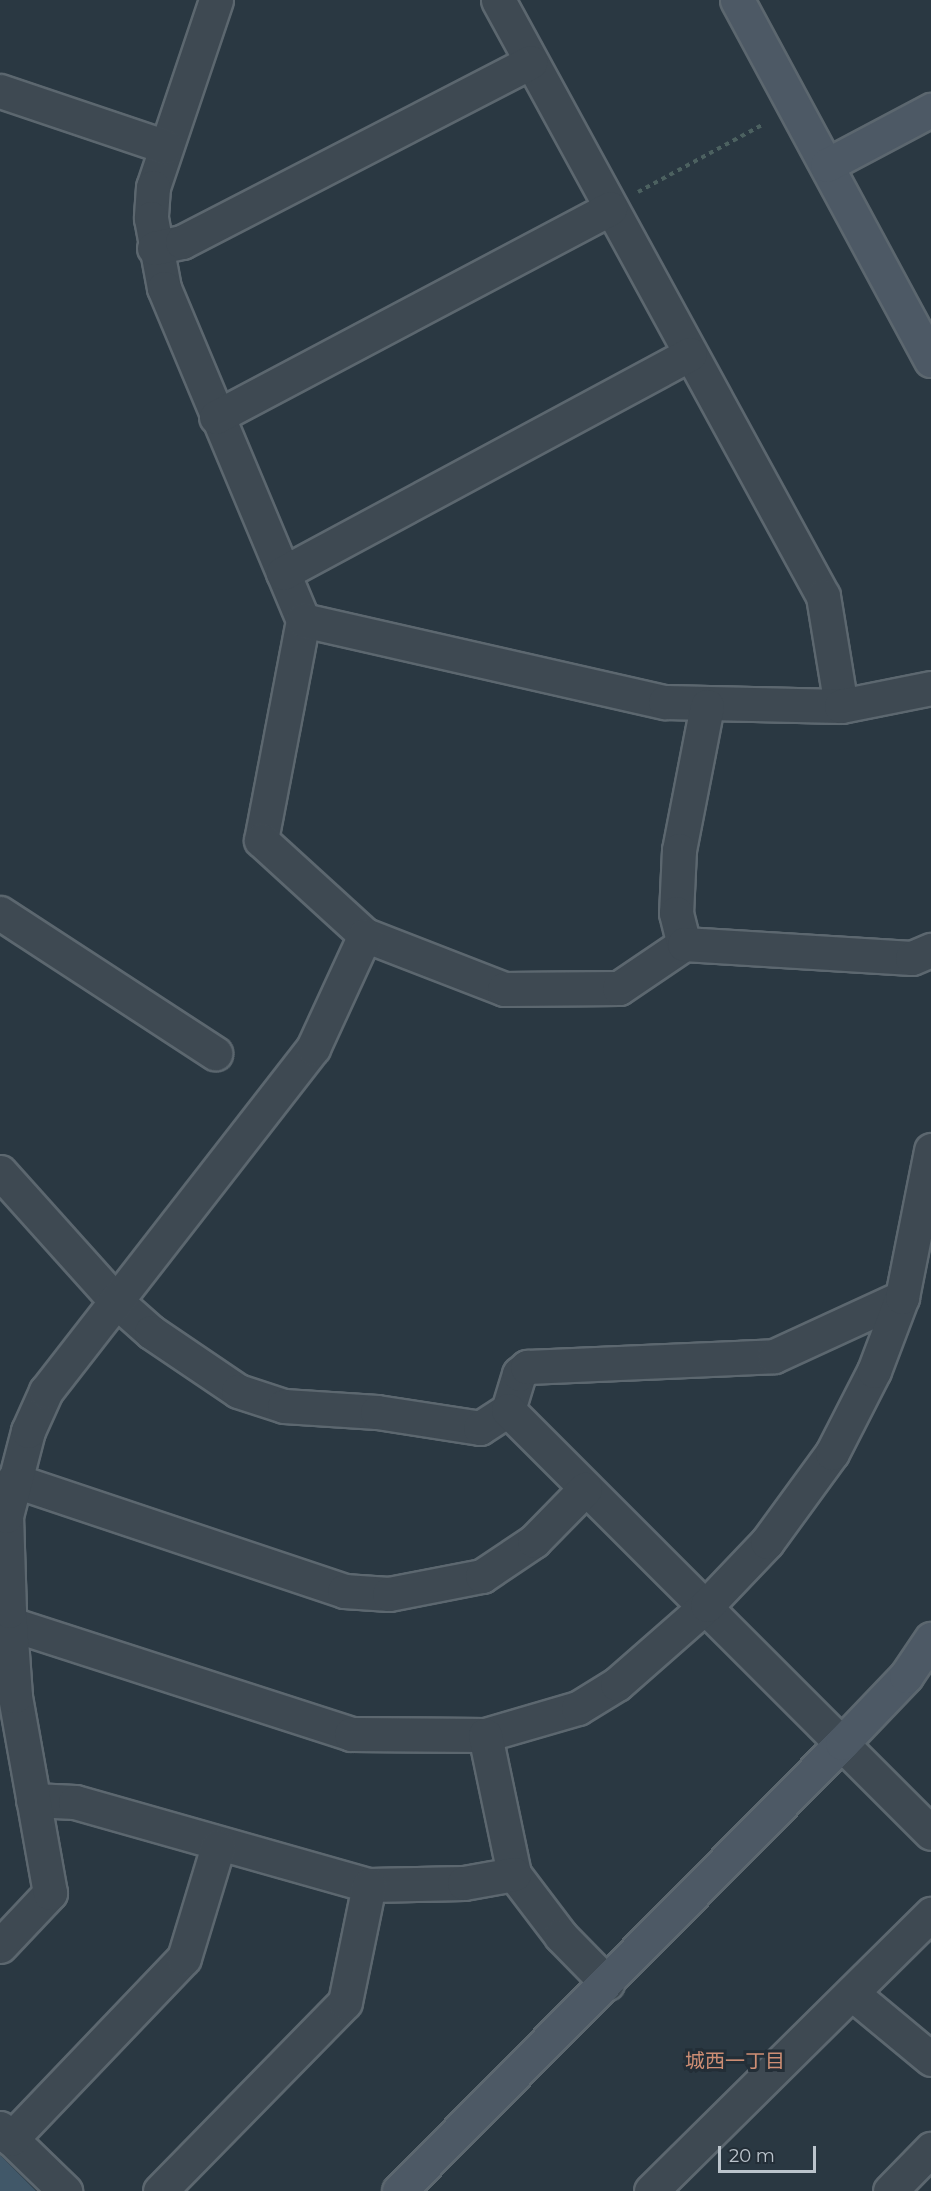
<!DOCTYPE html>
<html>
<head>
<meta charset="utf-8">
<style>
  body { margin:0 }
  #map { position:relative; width:931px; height:2191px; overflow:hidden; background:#2a3842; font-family:Montserrat,"Noto Sans JP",sans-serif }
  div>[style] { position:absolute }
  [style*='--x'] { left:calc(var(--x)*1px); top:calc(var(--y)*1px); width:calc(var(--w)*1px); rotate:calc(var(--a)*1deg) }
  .water>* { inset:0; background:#415869 }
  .path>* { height:4px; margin-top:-2px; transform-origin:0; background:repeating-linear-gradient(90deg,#4c6160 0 4.5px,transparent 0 9px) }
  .roads { filter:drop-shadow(2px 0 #5c676f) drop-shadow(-2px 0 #5c676f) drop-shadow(0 2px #5c676f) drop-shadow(0 -2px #5c676f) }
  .street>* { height:33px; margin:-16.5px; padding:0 16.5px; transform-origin:16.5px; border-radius:16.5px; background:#3e4952 }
  .secondary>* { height:33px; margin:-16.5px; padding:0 16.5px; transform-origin:16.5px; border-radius:16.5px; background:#4d5965 }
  span { translate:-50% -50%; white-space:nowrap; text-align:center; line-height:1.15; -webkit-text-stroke:6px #232e37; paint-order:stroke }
  .neighbourhood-label { font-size:20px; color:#ce8e74 }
  .scale { position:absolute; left:718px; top:2146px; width:98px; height:27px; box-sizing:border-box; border:3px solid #bbc4cc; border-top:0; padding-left:8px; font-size:18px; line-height:21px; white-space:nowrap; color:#bbc4cc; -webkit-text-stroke:4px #232e37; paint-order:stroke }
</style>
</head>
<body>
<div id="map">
  <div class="water">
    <i style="clip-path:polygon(0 2155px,36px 2191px,0 2191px)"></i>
  </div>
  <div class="path">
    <i style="--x:638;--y:192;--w:143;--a:-28.4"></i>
  </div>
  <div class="roads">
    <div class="street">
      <i style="--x:216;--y:0;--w:197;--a:108.6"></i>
      <i style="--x:153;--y:187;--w:31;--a:94"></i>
      <i style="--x:151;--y:218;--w:71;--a:79.5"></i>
      <i style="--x:164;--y:288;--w:360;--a:67.3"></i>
      <i style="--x:303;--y:620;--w:224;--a:100.8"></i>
      <i style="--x:261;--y:840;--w:141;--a:42.4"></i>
      <i style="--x:365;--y:935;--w:149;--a:21.2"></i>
      <i style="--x:504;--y:989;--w:115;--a:-0.5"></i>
      <i style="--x:619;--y:988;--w:78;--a:-34.1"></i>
      <i style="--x:498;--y:0;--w:679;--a:61.4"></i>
      <i style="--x:823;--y:596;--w:111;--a:80.7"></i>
      <i style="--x:0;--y:91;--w:175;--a:18.6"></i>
      <i style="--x:154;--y:248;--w:29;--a:-12"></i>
      <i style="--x:182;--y:242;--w:392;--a:-27.3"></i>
      <i style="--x:216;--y:417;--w:446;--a:-27.9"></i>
      <i style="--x:283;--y:573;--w:462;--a:-28.3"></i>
      <i style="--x:303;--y:620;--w:371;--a:12.8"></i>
      <i style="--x:665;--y:702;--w:176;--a:1.3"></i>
      <i style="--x:841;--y:706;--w:92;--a:-11.3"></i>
      <i style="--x:707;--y:706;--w:147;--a:101"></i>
      <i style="--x:679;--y:850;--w:63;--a:92.7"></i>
      <i style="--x:676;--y:913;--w:32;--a:76"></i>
      <i style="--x:684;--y:944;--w:228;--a:3.5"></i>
      <i style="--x:912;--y:958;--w:21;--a:-23"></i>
      <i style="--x:0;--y:913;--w:257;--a:33.1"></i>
      <i style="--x:0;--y:1172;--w:172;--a:48.1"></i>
      <i style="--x:115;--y:1300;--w:48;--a:41.6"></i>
      <i style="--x:151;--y:1332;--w:105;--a:34.1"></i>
      <i style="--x:238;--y:1391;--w:48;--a:18.1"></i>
      <i style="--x:284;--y:1406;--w:93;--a:3.7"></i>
      <i style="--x:377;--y:1412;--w:104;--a:8.8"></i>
      <i style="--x:480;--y:1428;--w:33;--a:-33"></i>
      <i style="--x:508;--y:1410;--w:38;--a:-73"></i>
      <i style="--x:519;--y:1374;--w:11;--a:-41"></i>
      <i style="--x:527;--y:1367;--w:247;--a:-2.5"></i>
      <i style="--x:774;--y:1356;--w:141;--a:-24.7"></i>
      <i style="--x:508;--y:1410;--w:598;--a:45"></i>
      <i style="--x:13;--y:1480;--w:349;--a:18.5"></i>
      <i style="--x:344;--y:1591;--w:45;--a:3.8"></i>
      <i style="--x:389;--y:1594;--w:95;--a:-11"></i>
      <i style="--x:482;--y:1576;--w:63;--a:-33.9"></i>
      <i style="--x:534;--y:1541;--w:73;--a:-45.6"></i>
      <i style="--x:11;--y:1624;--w:357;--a:17.9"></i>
      <i style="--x:351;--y:1734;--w:134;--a:0.4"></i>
      <i style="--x:485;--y:1735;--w:97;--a:-16.2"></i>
      <i style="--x:578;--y:1708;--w:46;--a:-31.6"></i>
      <i style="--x:617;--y:1684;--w:120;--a:-41.3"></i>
      <i style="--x:707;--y:1605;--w:87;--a:-46.4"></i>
      <i style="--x:767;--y:1542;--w:110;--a:-53.9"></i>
      <i style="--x:832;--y:1453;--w:92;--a:-62.9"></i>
      <i style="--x:874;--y:1371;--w:79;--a:-69.3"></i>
      <i style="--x:902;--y:1297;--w:150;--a:-78.8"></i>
      <i style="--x:485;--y:1735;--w:142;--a:78.2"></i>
      <i style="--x:514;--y:1874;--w:78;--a:52.8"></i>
      <i style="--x:561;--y:1936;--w:66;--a:45.6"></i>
      <i style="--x:33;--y:1800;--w:42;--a:2.7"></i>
      <i style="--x:75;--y:1802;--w:305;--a:15.8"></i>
      <i style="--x:369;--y:1885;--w:95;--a:-1.2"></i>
      <i style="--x:464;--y:1883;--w:51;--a:-10.2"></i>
      <i style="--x:0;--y:1946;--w:73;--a:-46.7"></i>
      <i style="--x:50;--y:1893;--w:200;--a:-100.1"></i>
      <i style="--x:15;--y:1696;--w:85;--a:-94"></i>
      <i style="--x:9;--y:1611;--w:95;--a:-91.8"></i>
      <i style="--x:6;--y:1516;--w:88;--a:-75.5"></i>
      <i style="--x:28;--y:1431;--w:44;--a:-65.8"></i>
      <i style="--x:46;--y:1391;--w:435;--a:-52.1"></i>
      <i style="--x:313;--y:1048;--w:124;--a:-65.3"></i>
      <i style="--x:854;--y:1995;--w:100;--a:39.7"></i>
      <i style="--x:0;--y:2128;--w:91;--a:44.1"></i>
      <i style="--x:11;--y:2139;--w:250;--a:-46.3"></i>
      <i style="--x:184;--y:1958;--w:117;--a:-73.1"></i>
      <i style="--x:160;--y:2191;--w:264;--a:-45.6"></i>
      <i style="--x:345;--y:2002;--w:119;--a:-78.4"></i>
      <i style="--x:651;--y:2191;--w:394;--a:-44.7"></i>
      <i style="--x:890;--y:2191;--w:59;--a:-45.7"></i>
    </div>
    <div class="secondary">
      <i style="--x:737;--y:0;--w:409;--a:61.7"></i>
      <i style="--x:827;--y:165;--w:118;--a:-27.9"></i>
      <i style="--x:399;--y:2191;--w:630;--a:-45.32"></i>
      <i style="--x:842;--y:1743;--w:93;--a:-46.3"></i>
      <i style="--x:906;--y:1676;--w:45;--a:-56"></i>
    </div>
  </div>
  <div class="neighbourhood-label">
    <span style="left:735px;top:2061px">城西一丁目</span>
  </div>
  <div class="scale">20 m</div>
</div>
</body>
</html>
